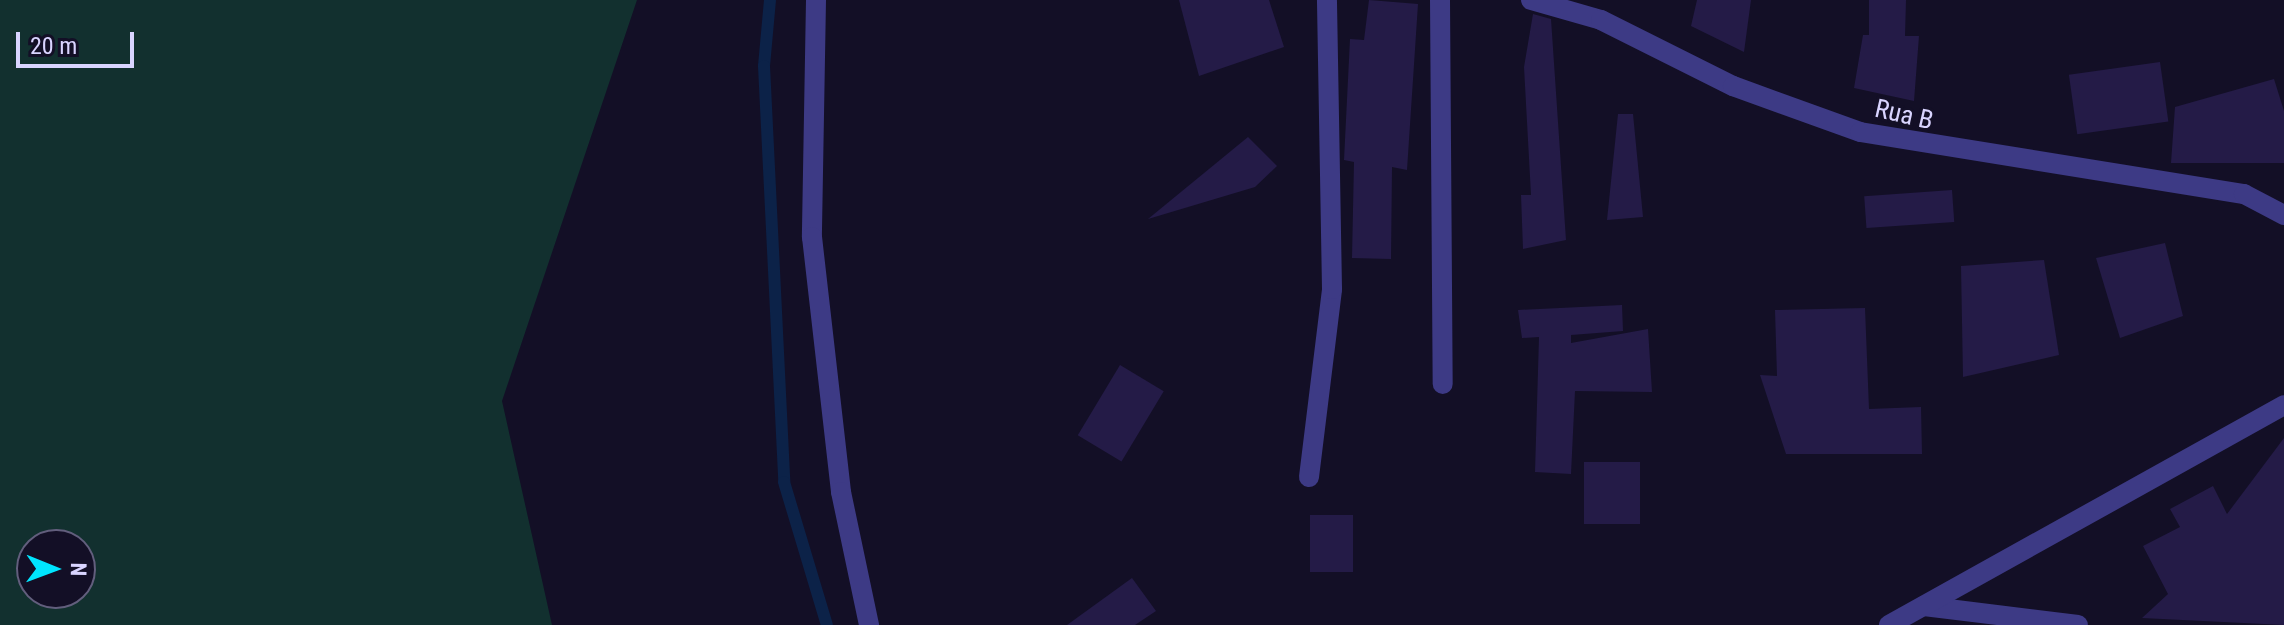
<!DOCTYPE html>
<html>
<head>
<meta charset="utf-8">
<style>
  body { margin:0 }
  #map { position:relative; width:2284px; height:625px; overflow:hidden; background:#130f26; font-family:"Roboto Condensed",sans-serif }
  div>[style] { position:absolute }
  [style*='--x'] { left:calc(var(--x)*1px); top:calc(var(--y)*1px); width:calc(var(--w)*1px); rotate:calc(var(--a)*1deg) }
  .green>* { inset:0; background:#12302f }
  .stream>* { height:12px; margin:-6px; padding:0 6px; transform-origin:6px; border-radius:6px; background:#0c2248 }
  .building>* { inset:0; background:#241b47; transform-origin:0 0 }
  .street>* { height:20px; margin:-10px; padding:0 10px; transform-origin:10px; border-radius:10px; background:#3d3a85 }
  span { translate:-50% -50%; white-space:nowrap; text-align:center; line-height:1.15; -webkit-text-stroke:6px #130f26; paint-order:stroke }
  .street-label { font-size:26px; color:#d9d4ff }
  .north { position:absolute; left:16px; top:529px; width:80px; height:80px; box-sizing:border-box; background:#130f26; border:2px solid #625e7d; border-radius:50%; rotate:91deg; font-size:22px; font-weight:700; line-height:32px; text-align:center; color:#d9d4ff }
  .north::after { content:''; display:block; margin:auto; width:28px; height:36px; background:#00e5ff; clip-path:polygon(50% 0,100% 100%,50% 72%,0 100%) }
  .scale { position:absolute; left:16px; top:32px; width:118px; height:36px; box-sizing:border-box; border:4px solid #d9d4ff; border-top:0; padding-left:10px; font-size:24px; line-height:28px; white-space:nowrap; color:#d9d4ff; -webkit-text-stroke:6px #130f26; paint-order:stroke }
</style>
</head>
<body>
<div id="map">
  <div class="green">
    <i style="clip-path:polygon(evenodd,0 0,637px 0,502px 401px,552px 625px,0 625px,0 0,32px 545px,80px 545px,80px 593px,32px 593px,32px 545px)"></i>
  </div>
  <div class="stream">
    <i style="--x:770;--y:0;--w:66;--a:95.2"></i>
    <i style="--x:764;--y:66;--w:416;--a:87.2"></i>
    <i style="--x:784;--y:482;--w:149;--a:73.3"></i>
  </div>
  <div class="building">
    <i style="clip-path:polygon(1179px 0,1269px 0,1284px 47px,1199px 76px)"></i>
    <i style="clip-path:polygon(1369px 0,1418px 4px,1407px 170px,1392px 167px,1391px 259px,1352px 258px,1354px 162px,1344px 160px,1350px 39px,1364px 40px)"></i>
    <i style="clip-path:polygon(1697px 0,1751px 0,1744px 52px,1691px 26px)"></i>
    <i style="clip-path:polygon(1869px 0,1906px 0,1905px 36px,1919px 36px,1914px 101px,1854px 88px,1863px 35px,1869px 35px)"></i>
    <i style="clip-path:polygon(1533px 14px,1551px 19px,1566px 240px,1523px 249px,1521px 195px,1531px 195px,1524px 67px)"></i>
    <i style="left:2160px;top:62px;width:60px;height:92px;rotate:82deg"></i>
    <i style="clip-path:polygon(2274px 79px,2284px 111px,2284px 163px,2171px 163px,2175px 107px)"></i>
    <i style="clip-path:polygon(1618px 114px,1633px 114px,1643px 217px,1607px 220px)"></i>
    <i style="clip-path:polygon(1248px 137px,1277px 166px,1255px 187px,1148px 219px)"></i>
    <i style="left:1952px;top:190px;width:32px;height:88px;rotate:86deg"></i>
    <i style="clip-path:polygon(2165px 243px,2183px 316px,2120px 338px,2096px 258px)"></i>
    <i style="clip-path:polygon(2044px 260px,2059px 355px,1963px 377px,1961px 266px)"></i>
    <i style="clip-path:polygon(1622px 305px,1623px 331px,1571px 335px,1571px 343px,1648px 329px,1652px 392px,1575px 391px,1571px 474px,1535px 472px,1539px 337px,1522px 338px,1518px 310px)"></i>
    <i style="clip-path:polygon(1865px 308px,1869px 409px,1921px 407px,1922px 454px,1786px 454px,1760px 375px,1777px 376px,1775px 310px)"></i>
    <i style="left:1120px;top:365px;width:51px;height:82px;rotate:31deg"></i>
    <i style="clip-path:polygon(2284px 438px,2284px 625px,2142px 618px,2168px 594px,2143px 546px,2180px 527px,2170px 509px,2213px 486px,2227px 514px)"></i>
    <i style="left:1584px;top:462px;width:56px;height:62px"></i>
    <i style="left:1310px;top:515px;width:43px;height:57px"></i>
    <i style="clip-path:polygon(1132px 578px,1156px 611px,1135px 625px,1067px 625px)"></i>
  </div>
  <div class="street">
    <i style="--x:816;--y:0;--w:237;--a:91"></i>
    <i style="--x:812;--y:237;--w:257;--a:83.5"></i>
    <i style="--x:841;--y:492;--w:136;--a:78.1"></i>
    <i style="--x:1440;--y:0;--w:384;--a:89.6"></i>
    <i style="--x:1531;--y:0;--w:73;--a:15.9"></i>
    <i style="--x:1601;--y:20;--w:148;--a:26.6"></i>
    <i style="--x:1733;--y:86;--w:135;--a:19.9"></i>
    <i style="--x:1860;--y:132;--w:389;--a:9.2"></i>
    <i style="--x:2244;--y:194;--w:45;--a:27.7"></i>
    <i style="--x:1309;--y:477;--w:189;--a:-83"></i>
    <i style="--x:1332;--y:289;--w:289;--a:-91"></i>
    <i style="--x:1924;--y:606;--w:155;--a:7"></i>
    <i style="--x:1889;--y:625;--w:452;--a:-29.1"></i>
  </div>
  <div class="street-label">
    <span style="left:1904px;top:115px;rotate:13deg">Rua B</span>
  </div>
  <div class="north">N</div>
  <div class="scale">20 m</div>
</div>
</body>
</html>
